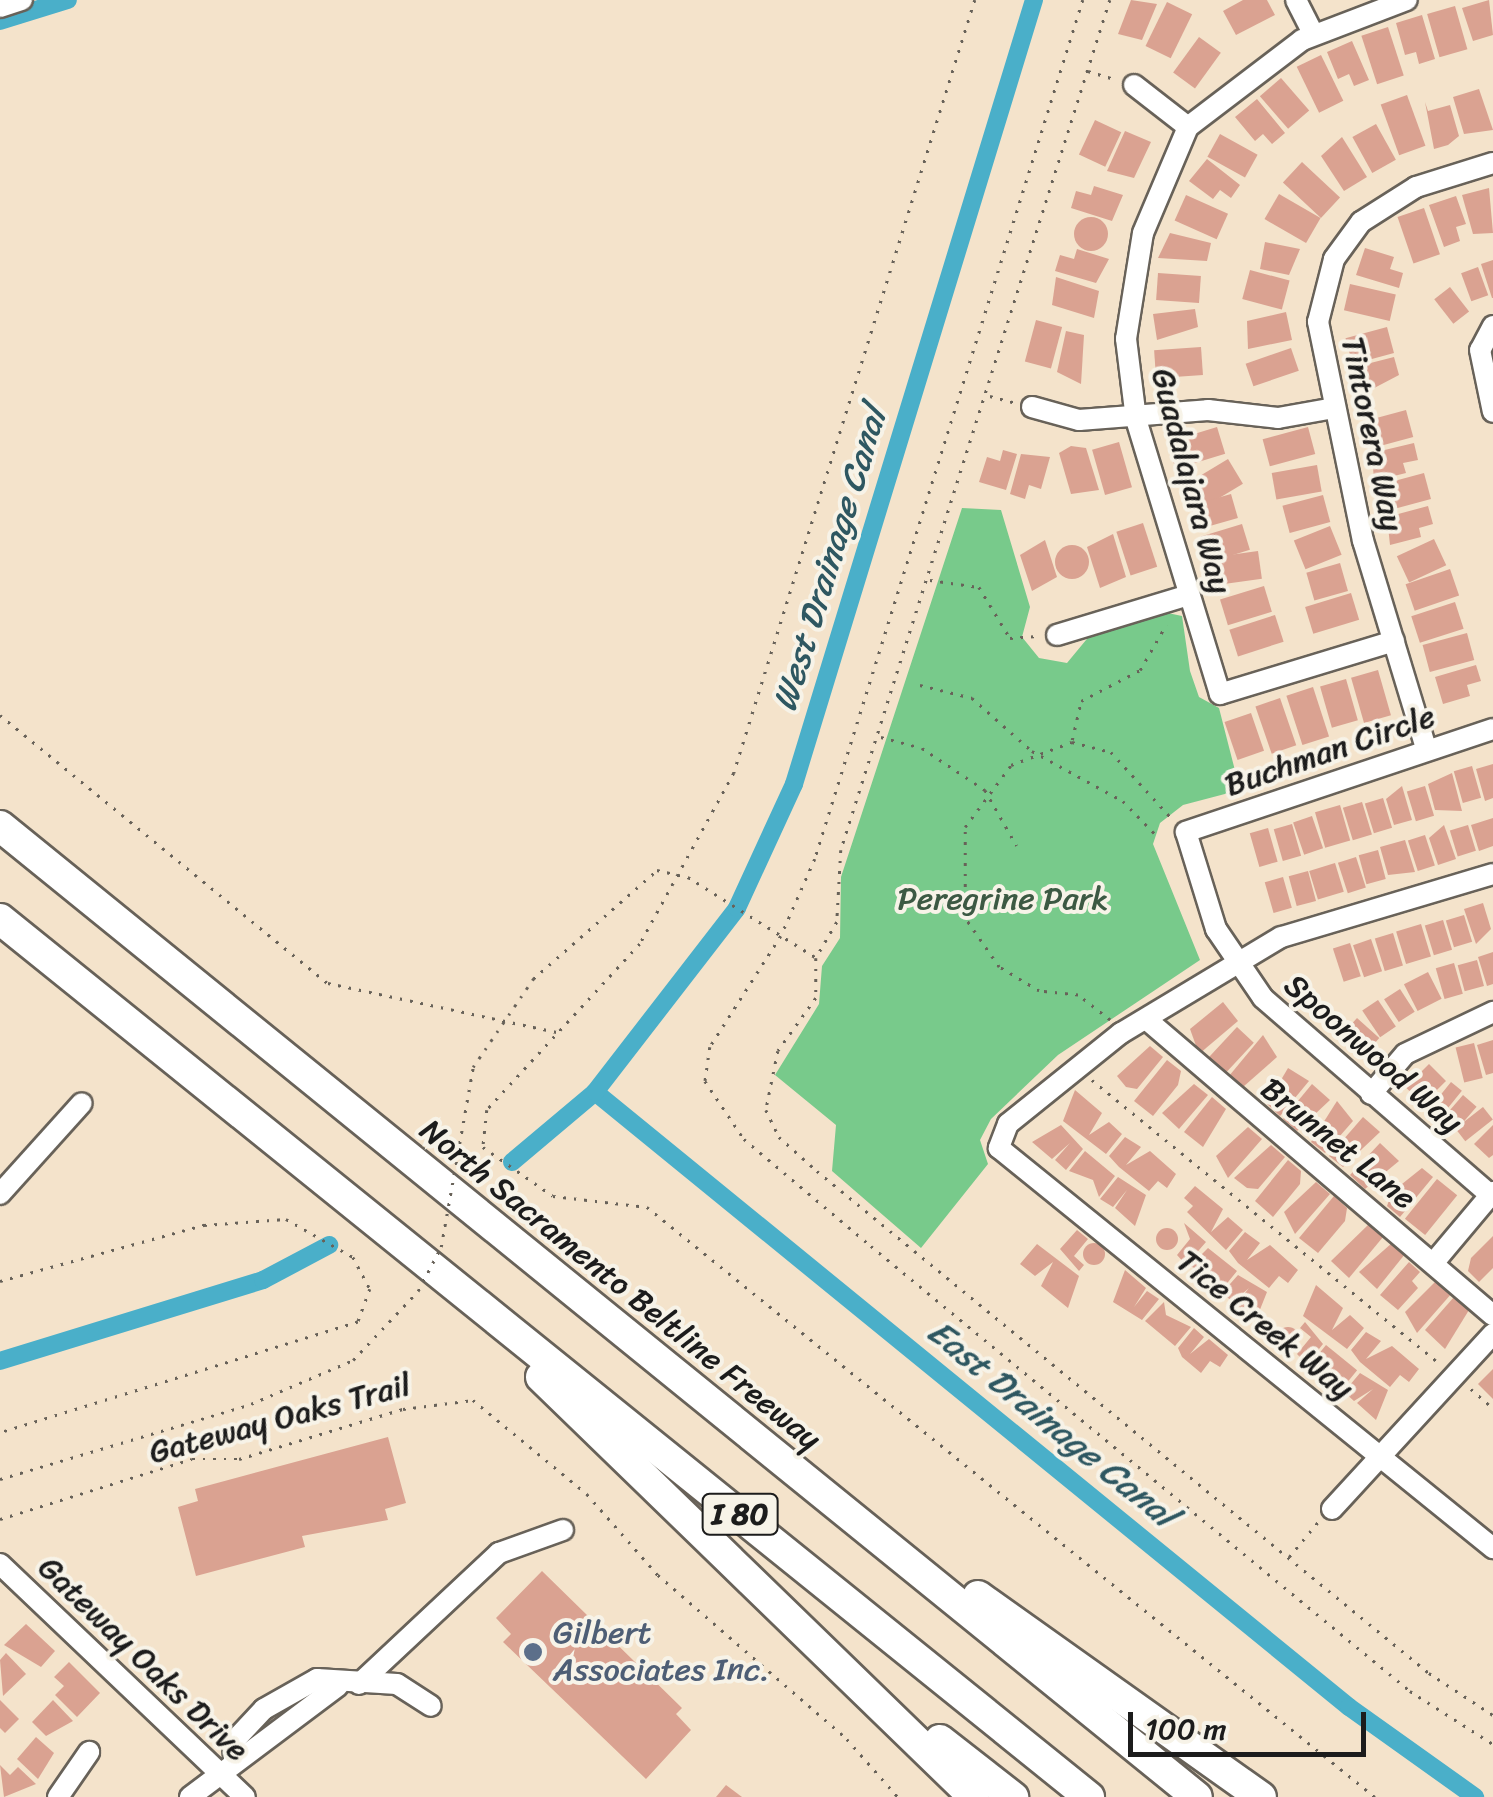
<!DOCTYPE html>
<html>
<head>
<meta charset="utf-8">
<style>
  body { margin:0 }
  #map { position:relative; width:1493px; height:1797px; overflow:hidden; background:#f4e3cb; font-family:Sriracha,sans-serif }
  div>[style] { position:absolute }
  [style*='--x'] { left:calc(var(--x)*1px); top:calc(var(--y)*1px); width:calc(var(--w)*1px); rotate:calc(var(--a)*1deg) }
  .green>* { inset:0; background:#78ca8b }
  .canal>* { height:18px; margin:-9px; padding:0 9px; transform-origin:9px; border-radius:9px; background:#4aafc9 }
  .building>* { inset:0; background:#daa291; transform-origin:0 0 }
  .round { border-radius:50% }
  .path>* { height:2.5px; margin-top:-1.25px; transform-origin:0; background:repeating-linear-gradient(90deg,#686259 0 2.5px,transparent 0 10.5px) }
  .roads { filter:drop-shadow(2px 0 #686259) drop-shadow(-2px 0 #686259) drop-shadow(0 2px #686259) drop-shadow(0 -2px #686259) }
  .minor>* { height:20px; margin:-10px; padding:0 10px; transform-origin:10px; border-radius:10px; background:#fff }
  .highway>* { height:30px; margin:-15px; padding:0 15px; transform-origin:15px; border-radius:15px; background:#fff }
  .path-bridge>* { height:2.5px; margin-top:-1.25px; transform-origin:0; background:repeating-linear-gradient(90deg,#686259 0 2.5px,transparent 0 10.5px) }
  .dots>* { width:28px; height:28px; translate:-50% -50%; box-sizing:border-box; border:5px solid #f7f3e8; border-radius:50% }
  span { translate:-50% -50%; white-space:nowrap; text-align:center; line-height:1.15; -webkit-text-stroke:8px #f7f3e8; paint-order:stroke }
  .shield-label span { padding:2px 8px; background:#f7f3e8; border:2px solid; border-radius:8px; -webkit-text-stroke-width:0 }
  .shield-label { font-size:30px; color:#1c1c1c; font-weight:700 }
  .street-label { font-size:32px; color:#1c1c1c }
  .park-label { font-size:32px; color:#3c5943 }
  .service-label { font-size:32px; color:#4e5e75 }
  .left { translate:0 -50%; text-align:left }
  .water-label { font-size:35px; color:#2e5761; font-style:italic }
  .scale { position:absolute; left:1128px; top:1712px; width:238px; height:45px; box-sizing:border-box; border:5px solid #1c1c1c; border-top:0; padding-left:12px; font-size:30px; line-height:35px; white-space:nowrap; color:#1c1c1c; -webkit-text-stroke:8px #f7f3e8; paint-order:stroke }
</style>
</head>
<body>
<div id="map">
  <div class="green">
    <i style="clip-path:polygon(962px 508px,1001px 510px,1030px 607px,1022px 637px,1039px 658px,1067px 663px,1091px 634px,1163px 612px,1182px 616px,1190px 671px,1199px 697px,1219px 708px,1240px 790px,1183px 805px,1160px 823px,1153px 844px,1200px 960px,1058px 1055px,991px 1119px,980px 1140px,988px 1164px,921px 1248px,832px 1171px,836px 1125px,775px 1075px,819px 1004px,822px 966px,840px 938px,841px 877px)"></i>
  </div>
  <div class="canal">
    <i style="--x:0;--y:21;--w:71;--a:-17.2"></i>
    <i style="--x:595;--y:1092;--w:973;--a:39.2"></i>
    <i style="--x:1349;--y:1707;--w:155;--a:35.5"></i>
    <i style="--x:512;--y:1162;--w:109;--a:-40.1"></i>
    <i style="--x:595;--y:1092;--w:232;--a:-52.3"></i>
    <i style="--x:737;--y:908;--w:136;--a:-65.3"></i>
    <i style="--x:794;--y:784;--w:820;--a:-72.98"></i>
    <i style="--x:0;--y:1361;--w:275;--a:-17.1"></i>
    <i style="--x:263;--y:1280;--w:75;--a:-27.9"></i>
  </div>
  <div class="building">
    <i style="clip-path:polygon(1131px 0,1157px 4px,1142px 40px,1118px 34px)"></i>
    <i style="clip-path:polygon(1243px 0,1267px 0,1275px 15px,1236px 35px,1223px 11px)"></i>
    <i style="clip-path:polygon(1489px 0,1493px 35px,1473px 41px,1462px 8px)"></i>
    <i style="left:1167px;top:2px;width:28px;height:49px;rotate:26deg"></i>
    <i style="left:1455px;top:6px;width:45px;height:29px;rotate:74deg"></i>
    <i style="clip-path:polygon(1422px 15px,1435px 59px,1419px 64px,1416px 52px,1405px 55px,1396px 23px)"></i>
    <i style="left:1388px;top:27px;width:51px;height:28px;rotate:72deg"></i>
    <i style="left:1199px;top:37px;width:27px;height:44px;rotate:36deg"></i>
    <i style="clip-path:polygon(1352px 41px,1369px 80px,1354px 86px,1349px 74px,1338px 79px,1327px 52px)"></i>
    <i style="left:1321px;top:55px;width:51px;height:27px;rotate:64deg"></i>
    <i style="left:1281px;top:78px;width:43px;height:28px;rotate:49deg"></i>
    <i style="clip-path:polygon(1479px 89px,1493px 130px,1464px 134px,1453px 97px)"></i>
    <i style="left:1407px;top:95px;width:54px;height:28px;rotate:70deg"></i>
    <i style="clip-path:polygon(1257px 99px,1285px 133px,1272px 144px,1263px 134px,1255px 141px,1235px 117px)"></i>
    <i style="clip-path:polygon(1425px 102px,1428px 111px,1450px 105px,1459px 136px,1448px 145px,1434px 149px)"></i>
    <i style="left:1095px;top:120px;width:29px;height:38px;rotate:25deg"></i>
    <i style="left:1376px;top:124px;width:41px;height:27px;rotate:61deg"></i>
    <i style="clip-path:polygon(1125px 131px,1151px 142px,1134px 178px,1107px 171px)"></i>
    <i style="left:1220px;top:134px;width:43px;height:26px;rotate:29deg"></i>
    <i style="clip-path:polygon(1342px 137px,1367px 177px,1344px 191px,1321px 156px)"></i>
    <i style="clip-path:polygon(1207px 159px,1240px 185px,1231px 198px,1220px 190px,1213px 199px,1189px 181px)"></i>
    <i style="left:1302px;top:162px;width:52px;height:28px;rotate:43deg"></i>
    <i style="clip-path:polygon(1094px 186px,1123px 195px,1112px 221px,1071px 208px,1076px 191px,1091px 195px)"></i>
    <i style="clip-path:polygon(1489px 188px,1493px 233px,1473px 234px,1462px 195px)"></i>
    <i style="left:1279px;top:194px;width:48px;height:29px;rotate:30deg"></i>
    <i style="left:1186px;top:195px;width:46px;height:28px;rotate:24deg"></i>
    <i style="clip-path:polygon(1456px 196px,1466px 224px,1456px 227px,1460px 241px,1444px 247px,1429px 205px)"></i>
    <i style="left:1424px;top:208px;width:49px;height:28px;rotate:71deg"></i>
    <i class="round" style="left:1074px;top:217px;width:34px;height:34px"></i>
    <i style="clip-path:polygon(1170px 233px,1211px 243px,1207px 261px,1158px 258px)"></i>
    <i style="clip-path:polygon(1265px 242px,1300px 249px,1289px 275px,1260px 269px)"></i>
    <i style="clip-path:polygon(1365px 248px,1394px 257px,1390px 269px,1403px 273px,1399px 288px,1356px 275px)"></i>
    <i style="clip-path:polygon(1077px 249px,1109px 259px,1096px 283px,1055px 271px,1060px 255px,1074px 259px)"></i>
    <i style="clip-path:polygon(1493px 260px,1493px 298px,1492px 298px,1481px 264px)"></i>
    <i style="left:1478px;top:267px;width:30px;height:18px;rotate:70deg"></i>
    <i style="left:1250px;top:270px;width:41px;height:30px;rotate:15deg"></i>
    <i style="left:1158px;top:273px;width:43px;height:27px;rotate:4deg"></i>
    <i style="clip-path:polygon(1056px 277px,1099px 291px,1094px 318px,1052px 305px)"></i>
    <i style="left:1350px;top:284px;width:47px;height:27px;rotate:13deg"></i>
    <i style="left:1450px;top:287px;width:31px;height:20px;rotate:52deg"></i>
    <i style="clip-path:polygon(1195px 309px,1198px 327px,1157px 340px,1153px 314px)"></i>
    <i style="clip-path:polygon(1286px 312px,1292px 340px,1248px 349px,1247px 321px)"></i>
    <i style="left:1036px;top:320px;width:27px;height:43px;rotate:15deg"></i>
    <i style="left:1387px;top:327px;width:27px;height:43px;rotate:75deg"></i>
    <i style="clip-path:polygon(1066px 331px,1084px 335px,1081px 384px,1057px 372px)"></i>
    <i style="left:1201px;top:347px;width:28px;height:47px;rotate:86deg"></i>
    <i style="left:1291px;top:348px;width:24px;height:48px;rotate:71deg"></i>
    <i style="clip-path:polygon(1394px 357px,1399px 375px,1359px 396px,1351px 368px)"></i>
    <i style="left:1406px;top:410px;width:28px;height:44px;rotate:75deg"></i>
    <i style="left:1217px;top:427px;width:28px;height:52px;rotate:73deg"></i>
    <i style="left:1308px;top:427px;width:28px;height:47px;rotate:75deg"></i>
    <i style="left:1119px;top:442px;width:47px;height:28px;rotate:74deg"></i>
    <i style="clip-path:polygon(1414px 443px,1418px 460px,1403px 463px,1406px 473px,1374px 481px,1372px 453px)"></i>
    <i style="clip-path:polygon(1071px 446px,1086px 448px,1099px 490px,1071px 494px,1059px 453px)"></i>
    <i style="clip-path:polygon(1003px 450px,1017px 454px,1006px 490px,979px 482px,987px 457px,1000px 461px)"></i>
    <i style="clip-path:polygon(1021px 454px,1050px 457px,1041px 489px,1029px 485px,1025px 499px,1010px 494px)"></i>
    <i style="left:1228px;top:459px;width:29px;height:48px;rotate:59deg"></i>
    <i style="left:1317px;top:465px;width:27px;height:46px;rotate:80deg"></i>
    <i style="left:1424px;top:473px;width:27px;height:48px;rotate:75deg"></i>
    <i style="left:1231px;top:494px;width:25px;height:42px;rotate:74deg"></i>
    <i style="left:1323px;top:495px;width:28px;height:42px;rotate:75deg"></i>
    <i style="clip-path:polygon(1428px 506px,1433px 524px,1419px 528px,1421px 537px,1390px 545px,1387px 517px)"></i>
    <i style="left:1143px;top:523px;width:46px;height:28px;rotate:72deg"></i>
    <i style="left:1242px;top:524px;width:27px;height:43px;rotate:73deg"></i>
    <i style="left:1330px;top:526px;width:31px;height:39px;rotate:68deg"></i>
    <i style="clip-path:polygon(1113px 534px,1126px 577px,1100px 588px,1087px 547px)"></i>
    <i style="left:1434px;top:539px;width:29px;height:41px;rotate:65deg"></i>
    <i style="clip-path:polygon(1045px 540px,1057px 577px,1032px 591px,1020px 555px)"></i>
    <i class="round" style="left:1055px;top:545px;width:34px;height:34px"></i>
    <i style="left:1258px;top:551px;width:28px;height:49px;rotate:82deg"></i>
    <i style="left:1340px;top:563px;width:29px;height:35px;rotate:74deg"></i>
    <i style="left:1450px;top:569px;width:28px;height:47px;rotate:71deg"></i>
    <i style="left:1264px;top:586px;width:27px;height:46px;rotate:73deg"></i>
    <i style="left:1351px;top:593px;width:28px;height:48px;rotate:73deg"></i>
    <i style="left:1455px;top:602px;width:28px;height:46px;rotate:72deg"></i>
    <i style="left:1275px;top:615px;width:28px;height:48px;rotate:72deg"></i>
    <i style="left:1467px;top:633px;width:28px;height:46px;rotate:75deg"></i>
    <i style="clip-path:polygon(1476px 665px,1481px 681px,1467px 685px,1470px 696px,1443px 704px,1435px 677px)"></i>
    <i style="left:1378px;top:670px;width:47px;height:28px;rotate:74deg"></i>
    <i style="left:1346px;top:679px;width:43px;height:27px;rotate:74deg"></i>
    <i style="left:1313px;top:687px;width:52px;height:28px;rotate:72deg"></i>
    <i style="left:1280px;top:698px;width:50px;height:26px;rotate:71deg"></i>
    <i style="left:1251px;top:713px;width:40px;height:28px;rotate:71deg"></i>
    <i style="clip-path:polygon(1493px 764px,1493px 798px,1485px 801px,1476px 769px)"></i>
    <i style="left:1472px;top:766px;width:33px;height:19px;rotate:74deg"></i>
    <i style="clip-path:polygon(1452px 773px,1462px 811px,1435px 810px,1428px 784px)"></i>
    <i style="clip-path:polygon(1402px 786px,1412px 820px,1394px 825px,1386px 799px)"></i>
    <i style="left:1425px;top:786px;width:31px;height:19px;rotate:73deg"></i>
    <i style="left:1383px;top:798px;width:31px;height:19px;rotate:73deg"></i>
    <i style="left:1362px;top:802px;width:34px;height:20px;rotate:73deg"></i>
    <i style="left:1340px;top:805px;width:37px;height:26px;rotate:74deg"></i>
    <i style="left:1312px;top:816px;width:34px;height:20px;rotate:71deg"></i>
    <i style="clip-path:polygon(1493px 818px,1493px 846px,1479px 851px,1471px 825px)"></i>
    <i style="left:1292px;top:824px;width:33px;height:19px;rotate:74deg"></i>
    <i style="clip-path:polygon(1444px 825px,1456px 859px,1438px 865px,1429px 838px)"></i>
    <i style="left:1468px;top:825px;width:27px;height:19px;rotate:73deg"></i>
    <i style="left:1268px;top:828px;width:35px;height:19px;rotate:74deg"></i>
    <i style="left:1425px;top:835px;width:32px;height:18px;rotate:72deg"></i>
    <i style="clip-path:polygon(1405px 840px,1415px 872px,1388px 875px,1380px 847px)"></i>
    <i style="left:1378px;top:850px;width:30px;height:20px;rotate:75deg"></i>
    <i style="left:1356px;top:857px;width:32px;height:19px;rotate:72deg"></i>
    <i style="left:1335px;top:863px;width:30px;height:27px;rotate:73deg"></i>
    <i style="left:1308px;top:871px;width:31px;height:20px;rotate:75deg"></i>
    <i style="left:1283px;top:877px;width:32px;height:19px;rotate:74deg"></i>
    <i style="clip-path:polygon(1483px 903px,1491px 929px,1476px 944px,1464px 909px)"></i>
    <i style="left:1464px;top:915px;width:28px;height:19px;rotate:73deg"></i>
    <i style="left:1443px;top:920px;width:31px;height:19px;rotate:73deg"></i>
    <i style="left:1421px;top:924px;width:34px;height:26px;rotate:73deg"></i>
    <i style="left:1393px;top:933px;width:34px;height:19px;rotate:73deg"></i>
    <i style="left:1371px;top:939px;width:34px;height:19px;rotate:71deg"></i>
    <i style="left:1350px;top:943px;width:35px;height:18px;rotate:72deg"></i>
    <i style="clip-path:polygon(1493px 952px,1493px 984px,1487px 986px,1478px 957px)"></i>
    <i style="left:1477px;top:960px;width:27px;height:20px;rotate:75deg"></i>
    <i style="left:1454px;top:963px;width:32px;height:19px;rotate:74deg"></i>
    <i style="left:1428px;top:972px;width:30px;height:27px;rotate:63deg"></i>
    <i style="left:1400px;top:989px;width:27px;height:19px;rotate:57deg"></i>
    <i style="left:1378px;top:1000px;width:32px;height:19px;rotate:56deg"></i>
    <i style="clip-path:polygon(1223px 1002px,1238px 1021px,1199px 1054px,1190px 1029px)"></i>
    <i style="left:1357px;top:1018px;width:30px;height:28px;rotate:42deg"></i>
    <i style="left:1237px;top:1027px;width:23px;height:43px;rotate:43deg"></i>
    <i style="clip-path:polygon(1263px 1035px,1277px 1057px,1243px 1087px,1229px 1076px)"></i>
    <i style="clip-path:polygon(1493px 1040px,1493px 1073px,1486px 1075px,1477px 1045px)"></i>
    <i style="left:1474px;top:1043px;width:36px;height:19px;rotate:76deg"></i>
    <i style="clip-path:polygon(1150px 1046px,1163px 1057px,1137px 1089px,1126px 1087px,1117px 1076px)"></i>
    <i style="clip-path:polygon(1167px 1060px,1181px 1071px,1178px 1085px,1153px 1116px,1134px 1101px)"></i>
    <i style="left:1429px;top:1064px;width:24px;height:33px;rotate:45deg"></i>
    <i style="clip-path:polygon(1288px 1068px,1309px 1081px,1280px 1116px,1267px 1104px)"></i>
    <i style="left:1451px;top:1082px;width:14px;height:34px;rotate:39deg"></i>
    <i style="clip-path:polygon(1194px 1084px,1208px 1095px,1179px 1129px,1162px 1113px)"></i>
    <i style="clip-path:polygon(1312px 1084px,1330px 1100px,1297px 1131px,1283px 1119px)"></i>
    <i style="clip-path:polygon(1075px 1090px,1102px 1113px,1089px 1135px,1109px 1122px,1122px 1134px,1106px 1154px,1063px 1121px)"></i>
    <i style="left:1463px;top:1095px;width:18px;height:33px;rotate:41deg"></i>
    <i style="clip-path:polygon(1212px 1097px,1226px 1109px,1203px 1147px,1184px 1132px)"></i>
    <i style="clip-path:polygon(1337px 1101px,1353px 1121px,1325px 1153px,1311px 1142px)"></i>
    <i style="left:1483px;top:1107px;width:16px;height:35px;rotate:52deg"></i>
    <i style="clip-path:polygon(1363px 1117px,1380px 1132px,1343px 1167px,1329px 1156px)"></i>
    <i style="clip-path:polygon(1061px 1125px,1083px 1149px,1066px 1170px,1055px 1160px,1070px 1143px,1052px 1159px,1032px 1142px)"></i>
    <i style="clip-path:polygon(1493px 1125px,1493px 1155px,1489px 1158px,1474px 1144px)"></i>
    <i style="clip-path:polygon(1248px 1127px,1262px 1139px,1228px 1178px,1216px 1156px)"></i>
    <i style="clip-path:polygon(1125px 1137px,1141px 1147px,1126px 1165px,1150px 1151px,1176px 1174px,1167px 1188px,1158px 1181px,1149px 1191px,1119px 1167px,1109px 1156px)"></i>
    <i style="clip-path:polygon(1380px 1143px,1399px 1161px,1365px 1189px,1350px 1175px)"></i>
    <i style="clip-path:polygon(1271px 1145px,1285px 1157px,1258px 1189px,1247px 1188px,1234px 1178px)"></i>
    <i style="clip-path:polygon(1085px 1151px,1115px 1176px,1099px 1197px,1093px 1180px,1069px 1171px)"></i>
    <i style="clip-path:polygon(1288px 1160px,1301px 1171px,1300px 1184px,1273px 1217px,1255px 1201px)"></i>
    <i style="clip-path:polygon(1422px 1168px,1433px 1177px,1400px 1217px,1387px 1206px,1392px 1192px)"></i>
    <i style="clip-path:polygon(1118px 1177px,1146px 1195px,1135px 1226px,1115px 1208px,1127px 1190px,1113px 1207px,1100px 1199px)"></i>
    <i style="left:1437px;top:1179px;width:26px;height:51px;rotate:39deg"></i>
    <i style="clip-path:polygon(1316px 1182px,1330px 1194px,1295px 1234px,1284px 1212px)"></i>
    <i style="clip-path:polygon(1195px 1186px,1223px 1209px,1211px 1232px,1228px 1217px,1243px 1230px,1226px 1250px,1187px 1212px,1193px 1206px,1184px 1198px)"></i>
    <i style="clip-path:polygon(1334px 1196px,1347px 1208px,1345px 1221px,1318px 1253px,1299px 1238px)"></i>
    <i style="clip-path:polygon(1184px 1223px,1206px 1242px,1186px 1265px,1177px 1255px,1190px 1239px)"></i>
    <i style="clip-path:polygon(1369px 1224px,1383px 1237px,1349px 1278px,1331px 1261px)"></i>
    <i class="round" style="left:1156px;top:1228px;width:22px;height:22px"></i>
    <i style="clip-path:polygon(1077px 1230px,1088px 1239px,1074px 1256px,1084px 1265px,1079px 1271px,1060px 1249px)"></i>
    <i style="clip-path:polygon(1245px 1232px,1260px 1243px,1247px 1260px,1270px 1245px,1298px 1270px,1288px 1283px,1279px 1276px,1269px 1288px,1238px 1263px,1229px 1251px)"></i>
    <i style="clip-path:polygon(1493px 1236px,1493px 1268px,1479px 1282px,1468px 1271px,1471px 1258px)"></i>
    <i class="round" style="left:1083px;top:1243px;width:22px;height:22px"></i>
    <i style="clip-path:polygon(1392px 1243px,1405px 1254px,1377px 1289px,1359px 1272px)"></i>
    <i style="clip-path:polygon(1037px 1244px,1079px 1276px,1068px 1308px,1041px 1286px,1053px 1262px,1035px 1276px,1020px 1264px)"></i>
    <i style="clip-path:polygon(1208px 1248px,1237px 1271px,1220px 1292px,1215px 1278px,1190px 1266px)"></i>
    <i style="clip-path:polygon(1409px 1262px,1420px 1272px,1412px 1281px,1418px 1288px,1398px 1310px,1380px 1295px)"></i>
    <i style="clip-path:polygon(1125px 1270px,1146px 1288px,1134px 1307px,1147px 1291px,1159px 1299px,1142px 1320px,1113px 1302px)"></i>
    <i style="clip-path:polygon(1238px 1275px,1267px 1292px,1255px 1322px,1236px 1304px,1249px 1288px,1233px 1302px,1222px 1293px)"></i>
    <i style="clip-path:polygon(1437px 1280px,1452px 1293px,1417px 1333px,1405px 1312px)"></i>
    <i style="clip-path:polygon(1316px 1285px,1343px 1308px,1332px 1330px,1350px 1315px,1364px 1328px,1347px 1349px,1303px 1316px)"></i>
    <i style="clip-path:polygon(1454px 1297px,1469px 1310px,1445px 1349px,1425px 1330px)"></i>
    <i style="clip-path:polygon(1164px 1302px,1166px 1315px,1191px 1327px,1175px 1346px,1145px 1321px)"></i>
    <i style="clip-path:polygon(1305px 1322px,1323px 1344px,1307px 1364px,1297px 1354px,1311px 1337px,1300px 1328px)"></i>
    <i class="round" style="left:1277px;top:1327px;width:22px;height:22px"></i>
    <i style="clip-path:polygon(1194px 1328px,1204px 1337px,1190px 1354px,1209px 1339px,1228px 1355px,1220px 1367px,1210px 1361px,1201px 1373px,1182px 1357px,1178px 1348px)"></i>
    <i style="clip-path:polygon(1366px 1332px,1381px 1341px,1366px 1359px,1392px 1346px,1419px 1369px,1409px 1382px,1400px 1375px,1390px 1387px,1360px 1362px,1351px 1350px)"></i>
    <i style="left:1326px;top:1345px;width:40px;height:26px;rotate:39deg"></i>
    <i style="clip-path:polygon(1493px 1369px,1493px 1399px,1478px 1384px)"></i>
    <i style="clip-path:polygon(1360px 1373px,1388px 1390px,1376px 1420px,1357px 1403px,1373px 1389px,1354px 1401px,1344px 1392px)"></i>
    <i style="clip-path:polygon(388px 1437px,406px 1503px,385px 1509px,388px 1520px,302px 1536px,305px 1547px,196px 1576px,178px 1507px,198px 1501px,195px 1489px)"></i>
    <i style="clip-path:polygon(542px 1571px,682px 1708px,676px 1714px,691px 1730px,646px 1779px,503px 1642px,511px 1634px,496px 1618px)"></i>
    <i style="clip-path:polygon(26px 1624px,55px 1651px,41px 1667px,4px 1645px)"></i>
    <i style="clip-path:polygon(6px 1653px,26px 1674px,3px 1696px,0 1660px)"></i>
    <i style="clip-path:polygon(69px 1662px,100px 1693px,77px 1717px,55px 1695px,64px 1686px,54px 1677px)"></i>
    <i style="clip-path:polygon(0 1700px,19px 1719px,5px 1733px,0 1728px)"></i>
    <i style="clip-path:polygon(53px 1700px,73px 1721px,46px 1736px,32px 1722px)"></i>
    <i style="clip-path:polygon(36px 1737px,54px 1753px,38px 1779px,17px 1759px)"></i>
    <i style="clip-path:polygon(0 1765px,10px 1775px,18px 1767px,36px 1784px,4px 1797px)"></i>
    <i style="clip-path:polygon(726px 1785px,742px 1797px,716px 1797px)"></i>
  </div>
  <div class="path">
    <i style="--x:975;--y:0;--w:810;--a:107.32"></i>
    <i style="--x:734;--y:773;--w:195;--a:118.8"></i>
    <i style="--x:640;--y:944;--w:226;--a:132.7"></i>
    <i style="--x:487;--y:1110;--w:37;--a:96"></i>
    <i style="--x:483;--y:1147;--w:85;--a:35"></i>
    <i style="--x:553;--y:1196;--w:95;--a:6.7"></i>
    <i style="--x:647;--y:1207;--w:937;--a:39.02"></i>
    <i style="--x:1083;--y:0;--w:900;--a:107.33"></i>
    <i style="--x:815;--y:859;--w:84;--a:113.8"></i>
    <i style="--x:781;--y:936;--w:132;--a:122.6"></i>
    <i style="--x:710;--y:1047;--w:34;--a:98"></i>
    <i style="--x:705;--y:1081;--w:70;--a:56.1"></i>
    <i style="--x:744;--y:1139;--w:166;--a:40.1"></i>
    <i style="--x:871;--y:1246;--w:699;--a:39.54"></i>
    <i style="--x:1410;--y:1691;--w:98;--a:32.6"></i>
    <i style="--x:1110;--y:0;--w:892;--a:107.56"></i>
    <i style="--x:841;--y:850;--w:72;--a:93.2"></i>
    <i style="--x:837;--y:922;--w:42;--a:120.3"></i>
    <i style="--x:816;--y:958;--w:40;--a:90"></i>
    <i style="--x:816;--y:998;--w:65;--a:125.6"></i>
    <i style="--x:778;--y:1051;--w:60;--a:101.5"></i>
    <i style="--x:766;--y:1110;--w:30;--a:64"></i>
    <i style="--x:779;--y:1137;--w:51;--a:41.8"></i>
    <i style="--x:817;--y:1171;--w:792;--a:39.36"></i>
    <i style="--x:1429;--y:1673;--w:77;--a:33.3"></i>
    <i style="--x:1088;--y:71;--w:31;--a:17"></i>
    <i style="--x:990;--y:396;--w:27;--a:15"></i>
    <i style="--x:930;--y:580;--w:49;--a:8.1"></i>
    <i style="--x:979;--y:587;--w:60;--a:58.7"></i>
    <i style="--x:1010;--y:638;--w:31;--a:-4"></i>
    <i style="--x:920;--y:685;--w:54;--a:14"></i>
    <i style="--x:972;--y:698;--w:80;--a:41.5"></i>
    <i style="--x:1032;--y:751;--w:104;--a:28.8"></i>
    <i style="--x:1123;--y:801;--w:50;--a:45.8"></i>
    <i style="--x:0;--y:715;--w:424;--a:39.3"></i>
    <i style="--x:328;--y:983;--w:234;--a:12.1"></i>
    <i style="--x:881;--y:737;--w:42;--a:15"></i>
    <i style="--x:922;--y:748;--w:76;--a:33.7"></i>
    <i style="--x:985;--y:790;--w:64;--a:60.3"></i>
    <i style="--x:1072;--y:740;--w:40;--a:-77"></i>
    <i style="--x:1081;--y:701;--w:67;--a:-27.7"></i>
    <i style="--x:1140;--y:670;--w:52;--a:-60"></i>
    <i style="--x:533;--y:979;--w:165;--a:-41.3"></i>
    <i style="--x:657;--y:870;--w:32;--a:13"></i>
    <i style="--x:688;--y:877;--w:150;--a:32.2"></i>
    <i style="--x:1110;--y:1020;--w:41;--a:-142"></i>
    <i style="--x:1078;--y:995;--w:39;--a:-174"></i>
    <i style="--x:1039;--y:991;--w:47;--a:-149"></i>
    <i style="--x:999;--y:967;--w:60;--a:-124.8"></i>
    <i style="--x:965;--y:918;--w:91;--a:-90"></i>
    <i style="--x:965;--y:827;--w:77;--a:-53.4"></i>
    <i style="--x:1011;--y:765;--w:65;--a:-20.7"></i>
    <i style="--x:1072;--y:742;--w:40;--a:14.4"></i>
    <i style="--x:1111;--y:752;--w:92;--a:47.6"></i>
    <i style="--x:1092;--y:1080;--w:448;--a:39.2"></i>
    <i style="--x:0;--y:1281;--w:212;--a:-15.4"></i>
    <i style="--x:204;--y:1225;--w:82;--a:-4.2"></i>
    <i style="--x:286;--y:1219;--w:77;--a:29.6"></i>
    <i style="--x:353;--y:1257;--w:36;--a:62"></i>
    <i style="--x:370;--y:1289;--w:35;--a:110"></i>
    <i style="--x:358;--y:1322;--w:375;--a:162.8"></i>
    <i style="--x:1471;--y:1389;--w:29;--a:41"></i>
    <i style="--x:0;--y:1479;--w:262;--a:-16.6"></i>
    <i style="--x:0;--y:1519;--w:201;--a:-17.4"></i>
    <i style="--x:192;--y:1459;--w:47;--a:0"></i>
    <i style="--x:239;--y:1459;--w:171;--a:-17"></i>
    <i style="--x:403;--y:1409;--w:71;--a:-7.3"></i>
    <i style="--x:473;--y:1400;--w:148;--a:39.5"></i>
    <i style="--x:587;--y:1494;--w:108;--a:48.8"></i>
    <i style="--x:658;--y:1575;--w:250;--a:40.9"></i>
    <i style="--x:847;--y:1739;--w:77;--a:48.7"></i>
    <i style="--x:1289;--y:1557;--w:45;--a:-50.4"></i>
  </div>
  <div class="roads">
    <div class="minor">
      <i style="--x:1296;--y:0;--w:38;--a:63"></i>
      <i style="--x:0;--y:7;--w:23;--a:-18"></i>
      <i style="--x:1134;--y:85;--w:68;--a:37.9"></i>
      <i style="--x:1493;--y:326;--w:27;--a:118"></i>
      <i style="--x:1480;--y:350;--w:63;--a:78.2"></i>
      <i style="--x:1032;--y:407;--w:49;--a:15.5"></i>
      <i style="--x:1079;--y:420;--w:129;--a:-4.4"></i>
      <i style="--x:1208;--y:410;--w:70;--a:6.5"></i>
      <i style="--x:1278;--y:418;--w:57;--a:-10.1"></i>
      <i style="--x:1057;--y:635;--w:138;--a:-16.9"></i>
      <i style="--x:1394;--y:641;--w:182;--a:163.1"></i>
      <i style="--x:1220;--y:694;--w:288;--a:-107"></i>
      <i style="--x:1136;--y:419;--w:81;--a:-97.1"></i>
      <i style="--x:1126;--y:339;--w:107;--a:-80.9"></i>
      <i style="--x:1143;--y:233;--w:115;--a:-67"></i>
      <i style="--x:1188;--y:127;--w:143;--a:-37.3"></i>
      <i style="--x:1302;--y:40;--w:112;--a:-20.9"></i>
      <i style="--x:1493;--y:729;--w:324;--a:161.5"></i>
      <i style="--x:1186;--y:832;--w:102;--a:72.8"></i>
      <i style="--x:1216;--y:929;--w:83;--a:55.7"></i>
      <i style="--x:1263;--y:998;--w:304;--a:40.9"></i>
      <i style="--x:1426;--y:748;--w:216;--a:-106.9"></i>
      <i style="--x:1363;--y:541;--w:224;--a:-101.6"></i>
      <i style="--x:1318;--y:322;--w:65;--a:-75.7"></i>
      <i style="--x:1334;--y:259;--w:46;--a:-53.9"></i>
      <i style="--x:1361;--y:222;--w:65;--a:-32.5"></i>
      <i style="--x:1416;--y:187;--w:81;--a:-17.3"></i>
      <i style="--x:1493;--y:874;--w:221;--a:163.4"></i>
      <i style="--x:1281;--y:937;--w:187;--a:149"></i>
      <i style="--x:1121;--y:1033;--w:145;--a:141.2"></i>
      <i style="--x:1008;--y:1124;--w:26;--a:111"></i>
      <i style="--x:999;--y:1148;--w:636;--a:39"></i>
      <i style="--x:1146;--y:1019;--w:456;--a:40.5"></i>
      <i style="--x:1371;--y:1094;--w:52;--a:-49.6"></i>
      <i style="--x:1405;--y:1054;--w:98;--a:-25.5"></i>
      <i style="--x:0;--y:1194;--w:122;--a:-48"></i>
      <i style="--x:1435;--y:1261;--w:90;--a:-50"></i>
      <i style="--x:1332;--y:1509;--w:238;--a:-47.4"></i>
      <i style="--x:0;--y:1564;--w:338;--a:43.6"></i>
      <i style="--x:359;--y:1684;--w:192;--a:-43.1"></i>
      <i style="--x:499;--y:1553;--w:68;--a:-19.8"></i>
      <i style="--x:234;--y:1758;--w:16;--a:-94"></i>
      <i style="--x:233;--y:1742;--w:45;--a:-46.8"></i>
      <i style="--x:264;--y:1709;--w:61;--a:-29.5"></i>
      <i style="--x:317;--y:1679;--w:80;--a:3.6"></i>
      <i style="--x:397;--y:1684;--w:40;--a:32.9"></i>
      <i style="--x:58;--y:1797;--w:55;--a:-55.4"></i>
      <i style="--x:190;--y:1797;--w:185;--a:-36.9"></i>
    </div>
    <div class="highway">
      <i style="--x:0;--y:826;--w:1541;--a:39.05"></i>
      <i style="--x:0;--y:919;--w:1399;--a:38.88"></i>
      <i style="--x:541;--y:1377;--w:603;--a:44.13"></i>
      <i style="--x:978;--y:1596;--w:347;--a:35.4"></i>
      <i style="--x:940;--y:1740;--w:93;--a:38"></i>
    </div>
  </div>
  <div class="path-bridge">
    <i style="--x:251;--y:1404;--w:111;--a:-23.3"></i>
    <i style="--x:353;--y:1360;--w:95;--a:-46.7"></i>
    <i style="--x:418;--y:1291;--w:50;--a:-62.4"></i>
    <i style="--x:441;--y:1247;--w:183;--a:-79.9"></i>
    <i style="--x:473;--y:1067;--w:107;--a:-55.7"></i>
  </div>
  <div class="dots">
    <i style="left:533px;top:1652px;background:#5c6f8a"></i>
  </div>
  <div class="shield-label">
    <span style="left:740px;top:1514px">I 80</span>
  </div>
  <div class="street-label">
    <span style="left:1372px;top:434px;rotate:78deg">Tintorera Way</span>
    <span style="left:1191px;top:481px;rotate:75deg">Guadalajara Way</span>
    <span style="left:1330px;top:751px;rotate:-19deg">Buchman Circle</span>
    <span style="left:1373px;top:1054px;rotate:41deg">Spoonwood Way</span>
    <span style="left:1338px;top:1144px;rotate:39deg">Brunnet Lane</span>
    <span style="left:620px;top:1285px;rotate:39deg">North Sacramento Beltline Freeway</span>
    <span style="left:1265px;top:1325px;rotate:39deg">Tice Creek Way</span>
    <span style="left:280px;top:1419px;rotate:-15deg">Gateway Oaks Trail</span>
    <span style="left:143px;top:1659px;rotate:44deg">Gateway Oaks Drive</span>
  </div>
  <div class="park-label">
    <span style="left:1003px;top:899px">Peregrine Park</span>
  </div>
  <div class="service-label">
    <span class="left" style="left:553px;top:1652px">Gilbert<br>Associates Inc.</span>
  </div>
  <div class="water-label">
    <span style="left:829px;top:559px;rotate:-73deg">West Drainage Canal</span>
    <span style="left:1052px;top:1423px;rotate:39deg">East Drainage Canal</span>
  </div>
  <div class="scale">100 m</div>
</div>
</body>
</html>
